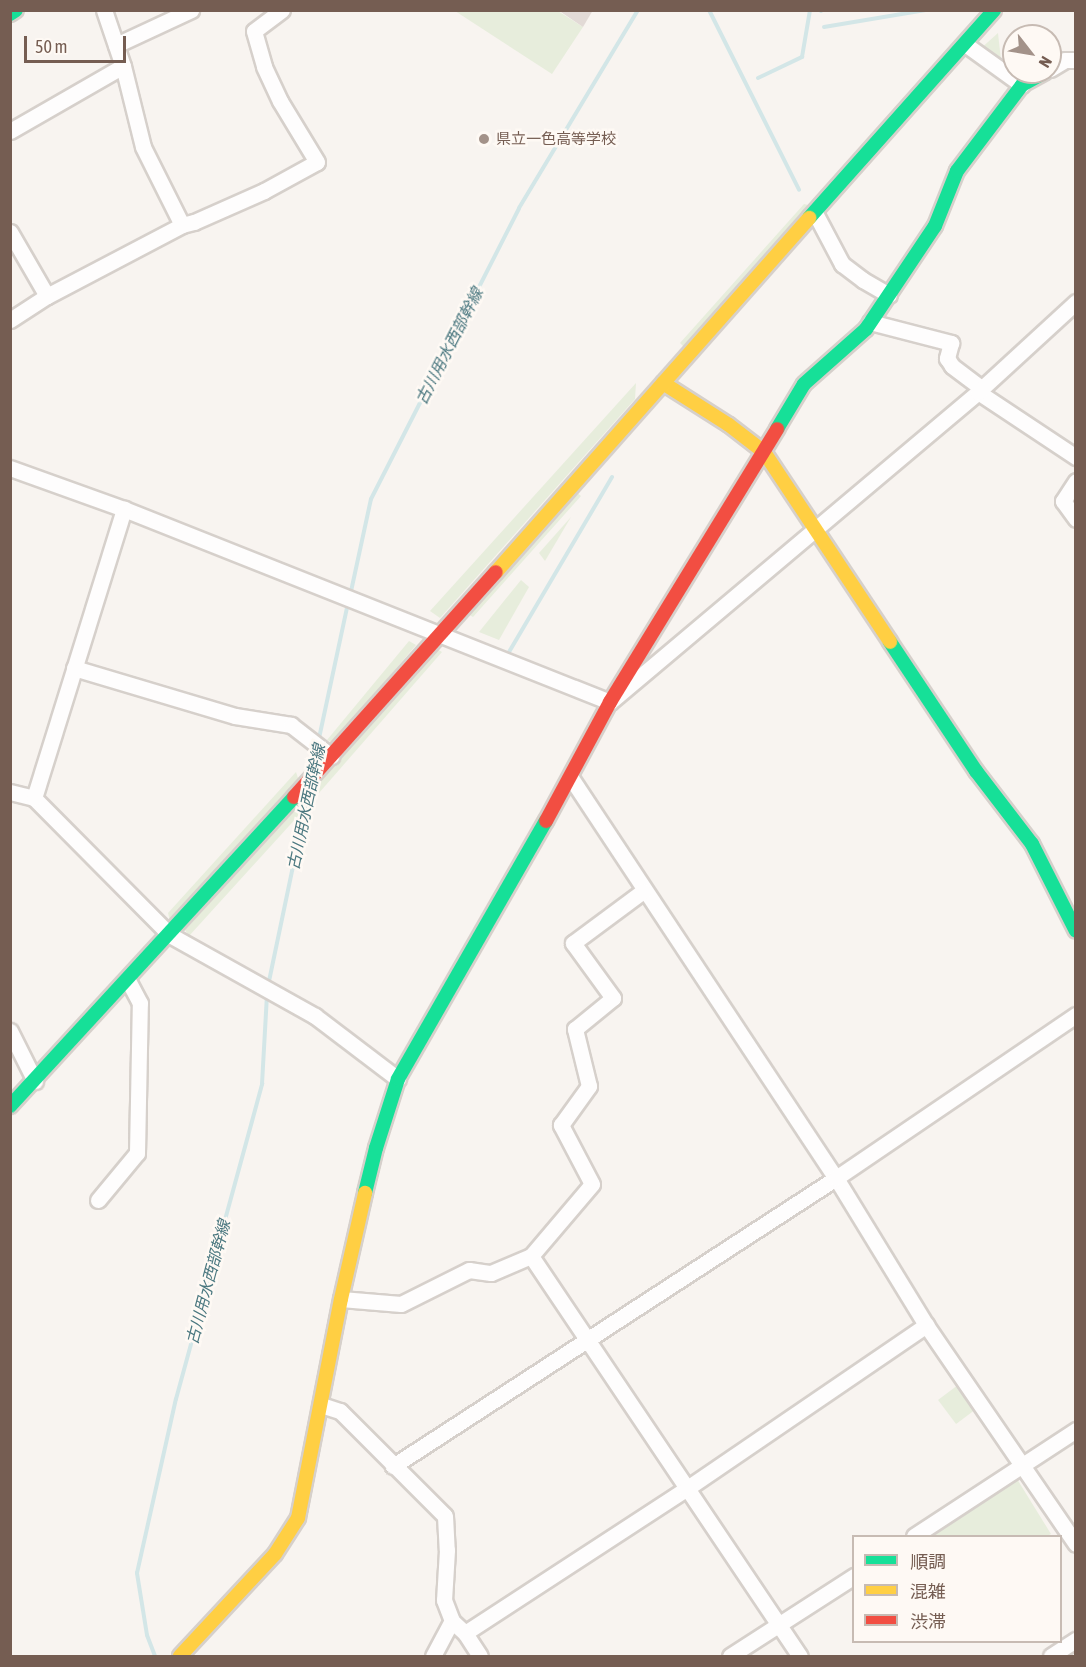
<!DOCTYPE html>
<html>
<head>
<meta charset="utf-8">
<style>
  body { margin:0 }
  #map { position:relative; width:1086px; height:1667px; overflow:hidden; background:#f8f4f0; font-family:"Asap Condensed","Noto Sans JP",sans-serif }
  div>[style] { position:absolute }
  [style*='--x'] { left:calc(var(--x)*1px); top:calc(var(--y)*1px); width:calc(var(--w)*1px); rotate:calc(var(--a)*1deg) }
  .green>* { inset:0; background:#e7eddc; transform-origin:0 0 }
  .stream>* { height:4px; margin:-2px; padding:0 2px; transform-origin:2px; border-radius:2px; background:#d3e6e7 }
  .building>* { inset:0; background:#e2dad6 }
  .roads { filter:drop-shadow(2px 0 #d6d0cb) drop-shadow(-2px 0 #d6d0cb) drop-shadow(0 2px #d6d0cb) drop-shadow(0 -2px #d6d0cb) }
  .street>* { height:15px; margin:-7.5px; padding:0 7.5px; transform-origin:7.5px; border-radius:7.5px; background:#fefdfd }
  .fast>* { height:14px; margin:-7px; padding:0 7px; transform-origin:7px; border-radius:7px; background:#16e098 }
  .slow>* { height:14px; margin:-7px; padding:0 7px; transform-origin:7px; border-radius:7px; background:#ffcf43 }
  .jam>* { height:14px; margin:-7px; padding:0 7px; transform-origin:7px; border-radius:7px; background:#f24e42 }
  .dots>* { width:16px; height:16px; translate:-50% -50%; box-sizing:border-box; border:3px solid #fef9f4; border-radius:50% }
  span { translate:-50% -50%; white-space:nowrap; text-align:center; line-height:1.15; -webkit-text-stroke:5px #fef9f4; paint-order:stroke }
  .poi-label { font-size:15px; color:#755d52 }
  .left { translate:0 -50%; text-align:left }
  .water-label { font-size:16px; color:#4a777f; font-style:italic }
  .frame { position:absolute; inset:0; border:12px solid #755d52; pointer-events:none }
  .legend { position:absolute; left:852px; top:1535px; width:210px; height:108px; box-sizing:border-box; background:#fef9f4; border:2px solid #c7bbb3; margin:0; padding:8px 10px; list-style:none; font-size:18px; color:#755d52 }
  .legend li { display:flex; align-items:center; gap:12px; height:30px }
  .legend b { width:30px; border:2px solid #c7bbb3 }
  .north { position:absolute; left:1002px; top:24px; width:60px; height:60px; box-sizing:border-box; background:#fef9f4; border:2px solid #c7bbb3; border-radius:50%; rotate:121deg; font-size:16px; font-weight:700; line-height:24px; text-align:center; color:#755d52 }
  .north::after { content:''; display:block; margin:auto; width:21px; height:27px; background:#a39289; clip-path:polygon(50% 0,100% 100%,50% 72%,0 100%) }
  .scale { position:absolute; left:24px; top:36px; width:102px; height:27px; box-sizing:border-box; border:3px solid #755d52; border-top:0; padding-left:8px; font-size:18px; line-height:21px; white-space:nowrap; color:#755d52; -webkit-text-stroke:4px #fef9f4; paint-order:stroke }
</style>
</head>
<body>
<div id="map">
  <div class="green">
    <i style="clip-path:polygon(455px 11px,558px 11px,583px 27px,552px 74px)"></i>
    <i style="clip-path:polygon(998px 33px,1002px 69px,978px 51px)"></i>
    <i style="clip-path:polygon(804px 204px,808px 205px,685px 348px,680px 343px)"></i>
    <i style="clip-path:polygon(636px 383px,635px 399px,440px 618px,430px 611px)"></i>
    <i style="clip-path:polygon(576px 492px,581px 496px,473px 617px,465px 612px)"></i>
    <i style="clip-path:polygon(571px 517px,545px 561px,539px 553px)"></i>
    <i style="clip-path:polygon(521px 580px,529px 587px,499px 640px,479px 632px)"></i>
    <i style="clip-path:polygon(409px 641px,416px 645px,333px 743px,327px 740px)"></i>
    <i style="clip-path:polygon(437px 649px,442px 652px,312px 801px,309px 794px)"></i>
    <i style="clip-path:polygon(296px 772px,299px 781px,170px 921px,168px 913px)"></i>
    <i style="clip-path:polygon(301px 799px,299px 815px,189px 936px,185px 930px)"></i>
    <i style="left:958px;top:1385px;width:30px;height:25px;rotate:53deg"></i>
    <i style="clip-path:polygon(1017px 1479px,1051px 1534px,1047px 1536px,933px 1536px)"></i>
  </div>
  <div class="stream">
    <i style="--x:709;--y:10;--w:201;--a:63.4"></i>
    <i style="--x:821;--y:11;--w:1;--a:-90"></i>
    <i style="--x:824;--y:27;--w:103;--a:-9.5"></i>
    <i style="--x:758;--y:78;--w:49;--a:-25.5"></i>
    <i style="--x:802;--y:57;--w:48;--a:-80.3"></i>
    <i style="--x:350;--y:596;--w:99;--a:-77.8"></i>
    <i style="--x:371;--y:499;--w:326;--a:-63"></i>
    <i style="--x:519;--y:208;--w:231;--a:-59"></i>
    <i style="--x:509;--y:652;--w:203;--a:-59.5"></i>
    <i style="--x:318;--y:743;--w:143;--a:-77.9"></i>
    <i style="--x:268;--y:986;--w:196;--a:-78.2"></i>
    <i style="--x:155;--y:1656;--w:22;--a:-111"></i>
    <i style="--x:147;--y:1635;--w:63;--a:-99.2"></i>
    <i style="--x:137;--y:1573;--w:178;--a:-77.4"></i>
    <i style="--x:176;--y:1399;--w:327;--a:-74.7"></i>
    <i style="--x:262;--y:1084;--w:90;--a:-86.8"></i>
  </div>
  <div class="building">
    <i style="clip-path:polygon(558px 10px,593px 10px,583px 27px)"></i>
  </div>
  <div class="roads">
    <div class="street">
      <i style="--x:104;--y:10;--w:59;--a:71.3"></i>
      <i style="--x:123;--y:66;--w:83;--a:76.1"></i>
      <i style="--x:143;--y:147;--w:87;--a:63.4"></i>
      <i style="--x:965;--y:44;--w:70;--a:35.7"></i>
      <i style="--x:116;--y:45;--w:83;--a:-25"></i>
      <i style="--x:1050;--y:69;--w:17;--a:-31"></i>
      <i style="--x:1065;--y:60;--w:11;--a:0"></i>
      <i style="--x:10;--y:131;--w:130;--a:-29.9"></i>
      <i style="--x:815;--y:213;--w:58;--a:62.1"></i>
      <i style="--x:842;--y:264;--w:26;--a:37"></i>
      <i style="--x:863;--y:280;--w:30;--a:30"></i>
      <i style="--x:10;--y:232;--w:74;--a:60"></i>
      <i style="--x:10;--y:320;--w:44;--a:-33"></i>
      <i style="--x:47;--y:296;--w:153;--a:-27.7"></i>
      <i style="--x:182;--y:225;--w:12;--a:-14"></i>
      <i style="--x:194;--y:222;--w:77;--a:-23.9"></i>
      <i style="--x:264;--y:191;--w:60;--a:-28.7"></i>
      <i style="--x:317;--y:162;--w:71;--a:-121.2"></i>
      <i style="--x:280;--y:101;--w:38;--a:-115"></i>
      <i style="--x:264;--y:66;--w:36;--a:-106"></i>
      <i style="--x:254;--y:31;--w:35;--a:-37"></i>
      <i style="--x:870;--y:322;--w:84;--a:14.5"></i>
      <i style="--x:951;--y:343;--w:16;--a:105"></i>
      <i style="--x:947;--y:358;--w:9;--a:58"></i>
      <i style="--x:952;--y:366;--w:38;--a:37"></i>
      <i style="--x:978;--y:392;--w:118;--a:33.6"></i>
      <i style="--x:10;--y:468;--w:121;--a:19.8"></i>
      <i style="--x:124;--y:509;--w:523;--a:21.66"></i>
      <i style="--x:610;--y:702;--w:481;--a:-40.1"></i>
      <i style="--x:978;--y:392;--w:133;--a:-42.6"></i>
      <i style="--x:1076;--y:481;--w:24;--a:123"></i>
      <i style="--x:1063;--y:501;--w:22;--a:54"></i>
      <i style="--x:74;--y:668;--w:168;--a:16.6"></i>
      <i style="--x:235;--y:716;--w:57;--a:9.1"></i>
      <i style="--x:291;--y:725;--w:51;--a:37.8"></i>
      <i style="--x:571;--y:778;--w:480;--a:56.5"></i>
      <i style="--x:836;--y:1178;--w:172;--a:58.5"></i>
      <i style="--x:926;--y:1325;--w:265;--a:55.6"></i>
      <i style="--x:10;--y:792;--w:25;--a:14"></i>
      <i style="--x:34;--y:798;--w:193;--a:45.2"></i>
      <i style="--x:170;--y:935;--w:166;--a:29.2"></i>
      <i style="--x:315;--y:1016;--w:104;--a:37.2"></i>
      <i style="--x:34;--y:798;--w:303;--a:-72.7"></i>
      <i style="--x:10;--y:1031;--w:56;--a:63.4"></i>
      <i style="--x:98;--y:1200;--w:61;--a:-50.3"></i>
      <i style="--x:137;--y:1153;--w:150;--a:-88.9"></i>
      <i style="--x:140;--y:1003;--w:26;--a:-118"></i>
      <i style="--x:531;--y:1256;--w:482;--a:56.1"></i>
      <i style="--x:341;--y:1299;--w:60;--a:4.8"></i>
      <i style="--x:401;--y:1304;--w:76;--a:-26.6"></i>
      <i style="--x:469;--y:1270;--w:22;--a:8"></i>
      <i style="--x:491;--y:1273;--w:43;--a:-23"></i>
      <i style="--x:531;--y:1256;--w:94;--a:-49.7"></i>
      <i style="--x:592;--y:1184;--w:67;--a:-117.7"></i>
      <i style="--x:561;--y:1125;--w:48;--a:-54.3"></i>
      <i style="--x:589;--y:1086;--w:59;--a:-103.8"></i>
      <i style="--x:575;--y:1029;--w:49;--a:-39.2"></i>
      <i style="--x:613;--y:998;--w:68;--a:-126"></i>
      <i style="--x:573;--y:943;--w:87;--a:-36.6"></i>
      <i style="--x:321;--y:1405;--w:20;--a:18"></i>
      <i style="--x:340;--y:1411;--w:148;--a:45"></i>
      <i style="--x:445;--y:1516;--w:34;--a:87"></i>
      <i style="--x:447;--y:1550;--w:50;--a:93.4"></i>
      <i style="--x:444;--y:1600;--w:22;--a:69"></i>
      <i style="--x:452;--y:1621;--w:18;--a:43"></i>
      <i style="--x:465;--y:1633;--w:27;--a:57"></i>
      <i style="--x:393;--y:1466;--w:528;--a:-33.03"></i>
      <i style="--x:836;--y:1178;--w:290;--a:-34.2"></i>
      <i style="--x:914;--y:1536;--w:194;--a:-33.2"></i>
      <i style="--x:465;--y:1633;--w:264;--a:-33.1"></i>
      <i style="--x:686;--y:1489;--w:291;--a:-34.3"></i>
      <i style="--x:433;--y:1656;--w:40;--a:-62"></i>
      <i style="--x:730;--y:1656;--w:148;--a:-32.8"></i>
      <i style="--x:1051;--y:1656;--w:30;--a:-33"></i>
    </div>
    <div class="fast">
      <i style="--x:10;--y:14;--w:7;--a:-34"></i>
      <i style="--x:809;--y:218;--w:278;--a:-48.3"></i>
      <i style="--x:777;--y:429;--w:52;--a:-59"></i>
      <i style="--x:804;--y:384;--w:83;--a:-41.6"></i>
      <i style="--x:866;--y:329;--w:124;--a:-56.2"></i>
      <i style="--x:935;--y:226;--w:59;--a:-68.2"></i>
      <i style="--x:957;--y:171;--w:108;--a:-52.9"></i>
      <i style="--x:1022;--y:85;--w:26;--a:-29"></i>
      <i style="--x:890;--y:642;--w:155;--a:56.3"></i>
      <i style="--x:976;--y:771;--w:92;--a:52.5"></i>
      <i style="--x:1032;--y:844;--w:97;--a:63.2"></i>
      <i style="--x:10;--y:1106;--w:420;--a:-47.4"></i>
      <i style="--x:365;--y:1193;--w:46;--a:-76.3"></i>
      <i style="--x:376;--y:1148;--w:72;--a:-72.3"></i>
      <i style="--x:398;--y:1079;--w:297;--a:-60.2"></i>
    </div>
    <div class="slow">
      <i style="--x:663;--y:383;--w:78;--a:32.5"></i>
      <i style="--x:729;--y:425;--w:44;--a:37.6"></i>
      <i style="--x:764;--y:452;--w:228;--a:56.4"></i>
      <i style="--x:496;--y:572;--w:473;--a:-48.5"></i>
      <i style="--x:180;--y:1656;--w:139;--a:-47"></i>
      <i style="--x:275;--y:1554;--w:43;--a:-57.4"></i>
      <i style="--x:298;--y:1518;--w:223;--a:-78.9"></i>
      <i style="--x:341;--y:1299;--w:109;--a:-77.2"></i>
    </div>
    <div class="jam">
      <i style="--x:294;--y:797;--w:302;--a:-48.1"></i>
      <i style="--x:546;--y:821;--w:135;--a:-61.7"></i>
      <i style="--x:610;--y:702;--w:320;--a:-58.5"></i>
    </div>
  </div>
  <div class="dots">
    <i style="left:484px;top:139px;background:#a39289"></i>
  </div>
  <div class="poi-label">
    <span class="left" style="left:496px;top:139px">県立一色高等学校</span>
  </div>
  <div class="water-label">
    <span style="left:449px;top:346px;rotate:-63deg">古川用水西部幹線</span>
    <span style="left:306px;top:807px;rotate:-78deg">古川用水西部幹線</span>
    <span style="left:208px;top:1282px;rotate:-75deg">古川用水西部幹線</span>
  </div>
  <div class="frame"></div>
  <ul class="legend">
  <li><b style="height:8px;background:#16e098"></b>順調</li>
  <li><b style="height:8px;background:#ffcf43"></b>混雑</li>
  <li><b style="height:8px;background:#f24e42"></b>渋滞</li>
  </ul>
  <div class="north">N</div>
  <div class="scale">50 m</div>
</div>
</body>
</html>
